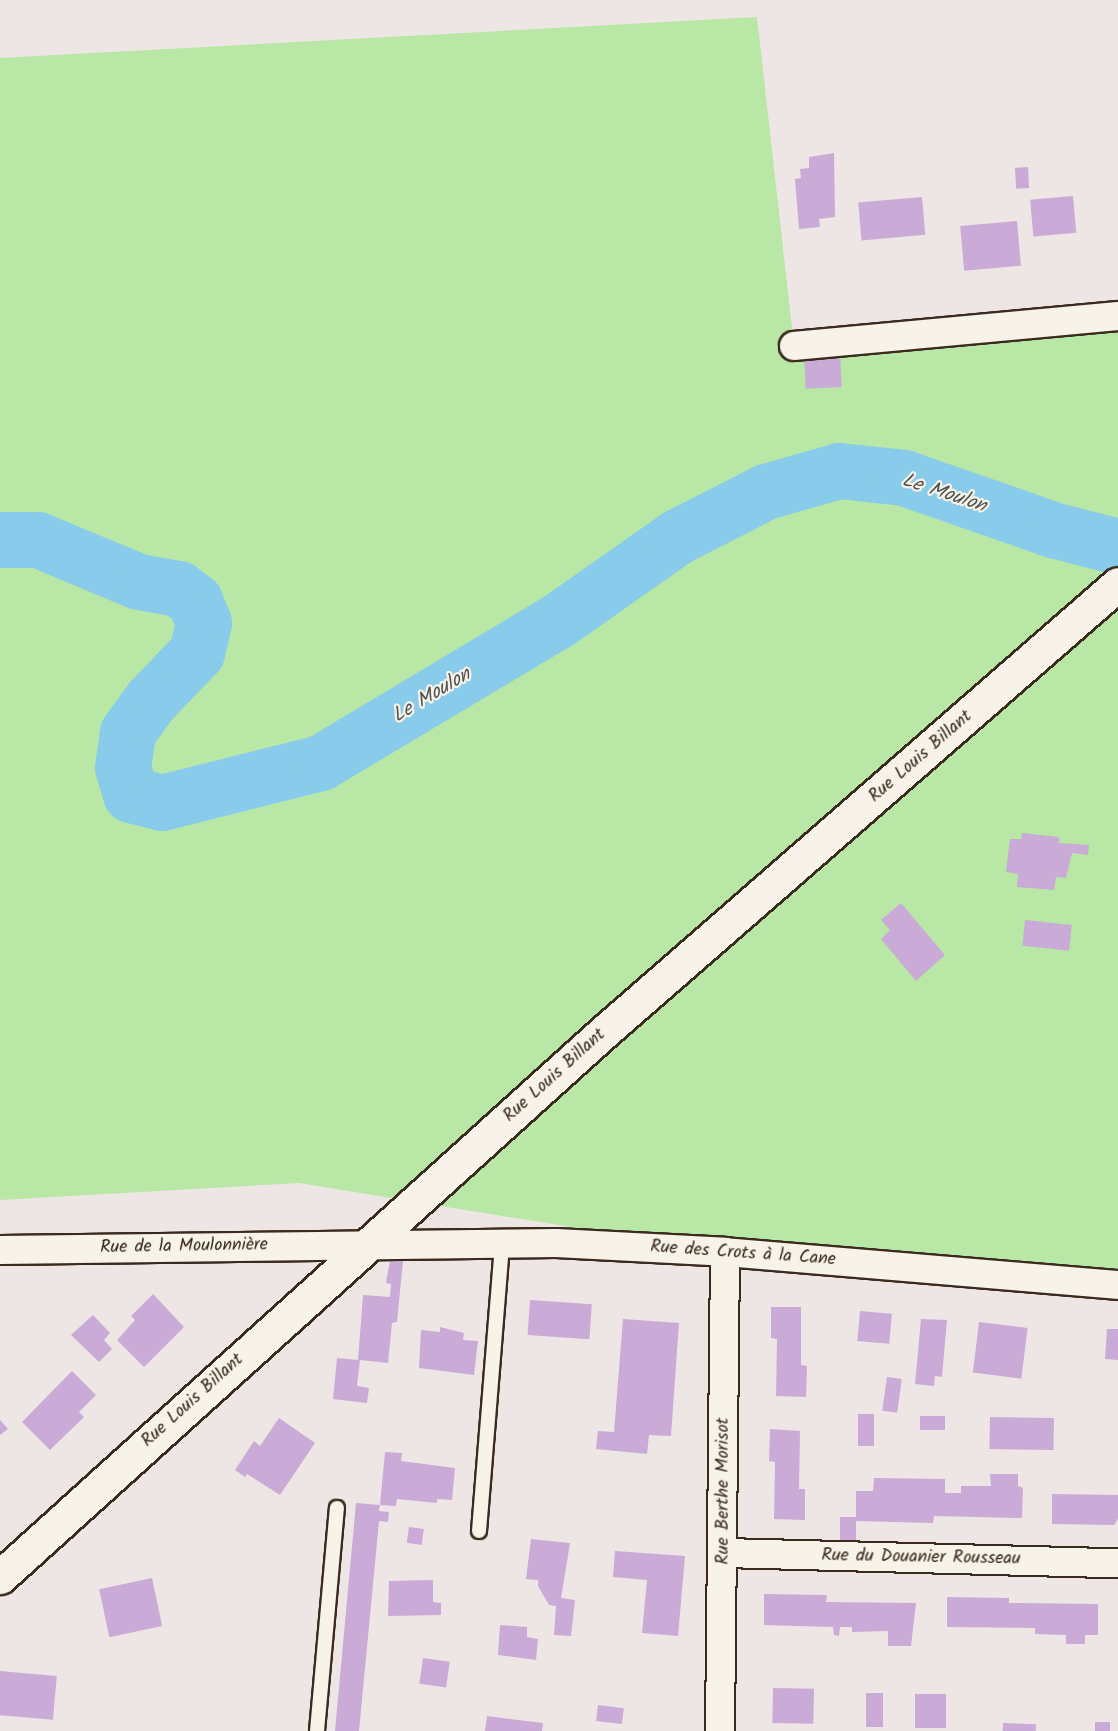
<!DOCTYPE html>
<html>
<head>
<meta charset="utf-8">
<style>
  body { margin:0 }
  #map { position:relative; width:1118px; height:1731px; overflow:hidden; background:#eee5e5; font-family:Kalam,sans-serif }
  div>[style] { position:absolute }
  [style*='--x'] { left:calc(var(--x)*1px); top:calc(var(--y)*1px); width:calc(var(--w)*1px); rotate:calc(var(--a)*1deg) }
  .green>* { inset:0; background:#b9e7a5 }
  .river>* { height:56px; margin:-28px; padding:0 28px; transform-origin:28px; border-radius:28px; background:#89cbea }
  .building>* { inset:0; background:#caabd7; transform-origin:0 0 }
  .roads { filter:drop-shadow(2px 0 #3b2a1e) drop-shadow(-2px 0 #3b2a1e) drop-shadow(0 2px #3b2a1e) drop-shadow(0 -2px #3b2a1e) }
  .service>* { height:14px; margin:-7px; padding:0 7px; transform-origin:7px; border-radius:7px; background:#f7f3e8 }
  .minor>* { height:28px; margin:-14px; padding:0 14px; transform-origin:14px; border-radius:14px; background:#f7f3e8 }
  .tertiary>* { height:33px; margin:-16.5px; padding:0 16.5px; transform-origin:16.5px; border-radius:16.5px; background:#f7f3e8 }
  span { translate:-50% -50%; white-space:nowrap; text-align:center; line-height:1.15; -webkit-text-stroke:4.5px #f7f3e8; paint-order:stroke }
  .street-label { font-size:18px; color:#3b2a1e }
  .water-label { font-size:20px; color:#4e5251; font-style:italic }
</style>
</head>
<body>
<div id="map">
  <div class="green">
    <i style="clip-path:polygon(757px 17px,794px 346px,1118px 316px,1118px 1285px,725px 1252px,299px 1183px,0 1200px,0 58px)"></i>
  </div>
  <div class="river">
    <i style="--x:0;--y:540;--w:38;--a:0"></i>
    <i style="--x:38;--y:540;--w:109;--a:22.6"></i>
    <i style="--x:139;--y:582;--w:41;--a:9.9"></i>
    <i style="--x:179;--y:589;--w:20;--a:37"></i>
    <i style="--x:195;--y:601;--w:24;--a:68"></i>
    <i style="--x:204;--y:623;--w:31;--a:103"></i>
    <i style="--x:197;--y:653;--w:66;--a:133.8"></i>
    <i style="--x:151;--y:701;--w:39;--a:126"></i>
    <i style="--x:128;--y:733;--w:35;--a:98"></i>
    <i style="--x:123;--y:768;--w:28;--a:73"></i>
    <i style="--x:131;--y:795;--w:32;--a:14"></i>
    <i style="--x:162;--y:803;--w:164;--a:-14.1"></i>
    <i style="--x:321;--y:763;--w:275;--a:-30.9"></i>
    <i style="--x:557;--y:622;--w:148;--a:-35.1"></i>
    <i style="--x:678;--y:537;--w:99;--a:-27.1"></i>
    <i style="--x:766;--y:492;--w:76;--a:-16"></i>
    <i style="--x:839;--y:471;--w:65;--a:6.1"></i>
    <i style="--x:904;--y:478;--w:158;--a:19.2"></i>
    <i style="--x:1053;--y:530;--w:67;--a:14.7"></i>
  </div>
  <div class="building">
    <i style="clip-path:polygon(834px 153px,835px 217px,819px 219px,820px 227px,799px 229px,795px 179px,801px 178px,800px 169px,809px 168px,809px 157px)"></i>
    <i style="left:1028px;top:167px;width:21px;height:13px;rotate:87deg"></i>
    <i style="left:1073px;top:196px;width:37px;height:43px;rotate:85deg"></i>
    <i style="left:922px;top:197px;width:38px;height:64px;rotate:85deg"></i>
    <i style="left:1017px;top:221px;width:45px;height:57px;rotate:85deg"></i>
    <i style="left:840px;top:353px;width:34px;height:36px;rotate:87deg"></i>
    <i style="clip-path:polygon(1022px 833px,1059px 837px,1059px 843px,1089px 845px,1088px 855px,1072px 853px,1066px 878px,1056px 877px,1054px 890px,1017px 887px,1018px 874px,1006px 872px,1010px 839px,1021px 839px)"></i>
    <i style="clip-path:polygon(901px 903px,945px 955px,916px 981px,881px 939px,890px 930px,881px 920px)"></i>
    <i style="left:1025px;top:920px;width:47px;height:26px;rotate:6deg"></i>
    <i style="clip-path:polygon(390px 1260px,403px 1261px,397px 1322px,392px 1323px,388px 1363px,360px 1360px,357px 1386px,369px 1388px,367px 1403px,333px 1399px,337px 1358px,358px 1360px,363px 1295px,390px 1297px,391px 1284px,386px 1283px)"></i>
    <i style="clip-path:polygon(153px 1294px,184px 1327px,144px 1367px,117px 1340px,135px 1320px,131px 1316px)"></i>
    <i style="left:530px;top:1300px;width:62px;height:35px;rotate:4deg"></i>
    <i style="clip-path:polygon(771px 1307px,801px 1307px,801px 1365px,807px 1366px,806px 1397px,776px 1396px,777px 1339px,771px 1338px)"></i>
    <i style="left:860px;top:1311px;width:32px;height:30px;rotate:5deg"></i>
    <i style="clip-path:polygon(93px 1315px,110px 1333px,104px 1340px,112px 1349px,99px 1362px,71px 1335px)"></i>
    <i style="clip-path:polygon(623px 1319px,679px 1323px,671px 1436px,649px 1435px,647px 1454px,596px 1449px,598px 1431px,614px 1432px)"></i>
    <i style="clip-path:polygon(921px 1319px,947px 1320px,942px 1377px,935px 1376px,934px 1386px,915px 1384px)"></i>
    <i style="left:979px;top:1322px;width:49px;height:51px;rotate:7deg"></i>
    <i style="clip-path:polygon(440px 1327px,464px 1333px,463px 1340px,478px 1341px,474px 1375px,419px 1368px,421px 1330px,440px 1332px)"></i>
    <i style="clip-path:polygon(1107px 1329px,1118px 1329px,1118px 1360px,1105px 1359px)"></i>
    <i style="clip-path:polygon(72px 1371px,96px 1395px,79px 1412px,84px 1417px,50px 1450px,22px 1422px)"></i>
    <i style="left:887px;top:1377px;width:15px;height:34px;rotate:8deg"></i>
    <i style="left:858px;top:1414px;width:16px;height:32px"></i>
    <i style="left:920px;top:1416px;width:25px;height:14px"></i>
    <i style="left:990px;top:1417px;width:64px;height:32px;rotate:1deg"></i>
    <i style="clip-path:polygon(279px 1418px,315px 1443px,280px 1495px,247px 1474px,245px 1477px,235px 1470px,254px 1441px,260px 1446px)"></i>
    <i style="clip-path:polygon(0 1420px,8px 1429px,0 1435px)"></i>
    <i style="clip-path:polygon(770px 1429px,800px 1431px,799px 1489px,805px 1489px,805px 1520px,774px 1519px,775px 1462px,769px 1461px)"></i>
    <i style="clip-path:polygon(385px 1452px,402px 1453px,401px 1461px,455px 1468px,452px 1500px,437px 1499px,437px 1503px,397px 1499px,396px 1506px,380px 1505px)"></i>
    <i style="clip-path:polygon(990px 1474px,1018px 1474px,1018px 1486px,1023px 1488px,1022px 1518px,934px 1516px,933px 1523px,856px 1521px,856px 1540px,840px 1540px,840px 1517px,856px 1517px,856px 1491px,873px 1491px,874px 1478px,945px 1479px,945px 1493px,961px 1493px,961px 1486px,991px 1486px)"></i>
    <i style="clip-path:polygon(1052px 1494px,1118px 1495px,1118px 1519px,1114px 1525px,1052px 1524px)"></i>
    <i style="clip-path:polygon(356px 1503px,380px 1505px,379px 1511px,389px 1512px,388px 1522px,379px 1521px,359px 1731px,335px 1731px)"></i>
    <i style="left:409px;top:1527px;width:15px;height:16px;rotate:8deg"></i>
    <i style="clip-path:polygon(531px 1539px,570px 1543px,561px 1598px,575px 1600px,571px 1636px,554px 1635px,556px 1606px,549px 1605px,538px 1586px,538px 1580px,526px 1579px)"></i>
    <i style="clip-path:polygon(615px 1551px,685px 1556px,678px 1636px,642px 1633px,647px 1580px,613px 1577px)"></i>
    <i style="left:152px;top:1578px;width:49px;height:54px;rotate:78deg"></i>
    <i style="clip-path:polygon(433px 1580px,433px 1602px,441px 1603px,441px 1615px,388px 1616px,389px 1581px)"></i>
    <i style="clip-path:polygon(764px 1594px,827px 1595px,826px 1602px,916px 1603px,911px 1646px,888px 1646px,888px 1631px,852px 1632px,852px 1627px,840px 1627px,839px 1636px,834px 1635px,833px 1627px,764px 1625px)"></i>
    <i style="clip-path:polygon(947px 1597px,1009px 1598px,1009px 1603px,1098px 1604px,1098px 1635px,1085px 1635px,1085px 1644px,1066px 1644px,1066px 1635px,1035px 1634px,1035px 1628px,947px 1627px)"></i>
    <i style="clip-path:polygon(500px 1625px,527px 1627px,527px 1637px,538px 1639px,536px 1660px,498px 1655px)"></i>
    <i style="left:423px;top:1658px;width:27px;height:26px;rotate:8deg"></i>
    <i style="left:0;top:1671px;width:57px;height:44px;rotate:5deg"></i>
    <i style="left:773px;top:1688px;width:41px;height:35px;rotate:1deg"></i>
    <i style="left:883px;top:1693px;width:34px;height:17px;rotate:90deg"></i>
    <i style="left:915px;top:1694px;width:31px;height:34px"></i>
    <i style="left:598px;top:1705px;width:26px;height:16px;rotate:7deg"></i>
    <i style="clip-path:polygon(487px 1716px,543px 1723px,542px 1731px,485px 1731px)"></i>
    <i style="left:1095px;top:1722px;width:15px;height:9px"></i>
    <i style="left:1003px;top:1723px;width:33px;height:8px;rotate:2deg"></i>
  </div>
  <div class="roads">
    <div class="service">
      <i style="--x:479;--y:1531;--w:289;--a:-85.4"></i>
      <i style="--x:317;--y:1731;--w:224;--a:-84.9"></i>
    </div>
    <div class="minor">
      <i style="--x:794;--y:346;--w:325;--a:-5.3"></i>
      <i style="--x:0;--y:1250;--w:556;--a:-0.72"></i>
      <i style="--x:556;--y:1243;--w:169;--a:3"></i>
      <i style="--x:725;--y:1252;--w:394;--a:4.8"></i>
      <i style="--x:724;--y:1553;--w:394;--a:1.5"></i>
      <i style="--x:720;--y:1731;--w:479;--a:-89.4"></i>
    </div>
    <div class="tertiary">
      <i style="--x:0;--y:1577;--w:815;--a:-42.07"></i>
      <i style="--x:605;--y:1031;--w:680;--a:-41.07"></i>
    </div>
  </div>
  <div class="street-label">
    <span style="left:921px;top:757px;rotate:-41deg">Rue Louis Billant</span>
    <span style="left:555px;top:1076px;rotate:-42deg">Rue Louis Billant</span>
    <span style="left:184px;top:1247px;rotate:-1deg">Rue de la Moulonnière</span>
    <span style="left:743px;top:1254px;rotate:4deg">Rue des Crots à la Cane</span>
    <span style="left:193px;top:1401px;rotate:-42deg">Rue Louis Billant</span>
    <span style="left:724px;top:1491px;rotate:-90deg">Rue Berthe Morisot</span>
    <span style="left:921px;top:1558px;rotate:1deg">Rue du Douanier Rousseau</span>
  </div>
  <div class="water-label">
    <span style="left:944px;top:494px;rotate:18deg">Le Moulon</span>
    <span style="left:432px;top:696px;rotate:-31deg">Le Moulon</span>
  </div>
</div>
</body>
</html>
